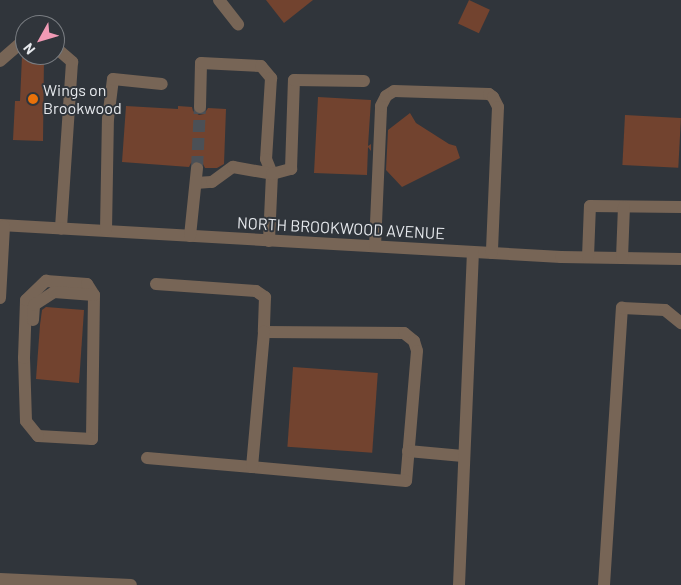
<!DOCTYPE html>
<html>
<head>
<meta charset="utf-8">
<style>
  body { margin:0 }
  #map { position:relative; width:681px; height:585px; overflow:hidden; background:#30353b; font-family:Barlow,sans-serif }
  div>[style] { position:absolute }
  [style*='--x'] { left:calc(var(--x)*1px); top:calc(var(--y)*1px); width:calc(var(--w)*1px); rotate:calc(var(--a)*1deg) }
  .building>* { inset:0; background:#72432f; transform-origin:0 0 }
  .minor-tunnel>* { height:12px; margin-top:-6px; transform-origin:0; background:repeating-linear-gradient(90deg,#4b5056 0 12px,transparent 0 18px) }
  .minor>* { height:12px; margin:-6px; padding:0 6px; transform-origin:6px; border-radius:6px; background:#776556 }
  .dots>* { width:14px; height:14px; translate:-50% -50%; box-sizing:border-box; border:2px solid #30353b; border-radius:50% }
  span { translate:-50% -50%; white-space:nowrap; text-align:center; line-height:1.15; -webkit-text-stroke:4px #30353b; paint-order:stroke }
  .poi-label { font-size:16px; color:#e6e9ed }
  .left { translate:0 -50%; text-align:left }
  .street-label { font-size:16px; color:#e6e9ed }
  .north { position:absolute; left:15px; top:15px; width:50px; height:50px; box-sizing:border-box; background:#30353b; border:1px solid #797d82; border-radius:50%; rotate:231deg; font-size:14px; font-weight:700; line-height:20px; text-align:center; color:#e6e9ed }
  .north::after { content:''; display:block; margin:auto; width:18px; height:22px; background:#f09ab5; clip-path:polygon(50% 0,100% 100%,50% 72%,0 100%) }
</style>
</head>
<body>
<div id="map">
  <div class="building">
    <i style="clip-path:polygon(266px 0,313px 0,284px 23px)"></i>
    <i style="left:469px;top:0;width:23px;height:26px;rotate:25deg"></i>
    <i style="clip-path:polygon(22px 56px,44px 57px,43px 141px,13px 140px,15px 101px,20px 101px)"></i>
    <i style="clip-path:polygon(318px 97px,371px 100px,368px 146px,371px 144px,371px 151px,368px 147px,367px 175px,314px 173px)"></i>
    <i style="clip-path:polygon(126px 106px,178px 109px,178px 106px,192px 107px,193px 111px,199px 115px,204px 114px,208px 108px,226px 109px,224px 164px,217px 168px,205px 168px,202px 162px,197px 160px,191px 163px,189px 167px,122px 162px)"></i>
    <i style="clip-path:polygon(410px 113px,416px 123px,449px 144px,456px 146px,460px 158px,402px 187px,386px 170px,388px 130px)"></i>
    <i style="left:625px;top:115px;width:56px;height:50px;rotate:3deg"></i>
    <i style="clip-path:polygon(46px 307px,84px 310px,79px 383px,36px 379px,40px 325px,42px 310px)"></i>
    <i style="left:293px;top:367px;width:85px;height:80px;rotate:4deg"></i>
  </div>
  <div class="minor-tunnel">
    <i style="--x:197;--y:168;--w:61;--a:-87.2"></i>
  </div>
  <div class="minor">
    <i style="--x:219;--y:0;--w:31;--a:52"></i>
    <i style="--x:55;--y:47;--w:23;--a:41"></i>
    <i style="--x:72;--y:62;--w:167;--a:93.8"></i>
    <i style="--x:0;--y:61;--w:28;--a:-41"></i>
    <i style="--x:21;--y:43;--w:4;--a:14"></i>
    <i style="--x:200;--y:107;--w:44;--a:-88.7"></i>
    <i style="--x:201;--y:63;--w:60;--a:2.9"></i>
    <i style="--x:261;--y:66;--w:16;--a:50"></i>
    <i style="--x:271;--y:78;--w:81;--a:93.5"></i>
    <i style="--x:266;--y:159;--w:16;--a:68"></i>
    <i style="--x:272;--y:174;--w:67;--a:92.6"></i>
    <i style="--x:196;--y:183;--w:16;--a:-4"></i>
    <i style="--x:212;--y:182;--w:26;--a:-36"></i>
    <i style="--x:233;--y:167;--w:40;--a:10"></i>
    <i style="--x:272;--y:174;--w:20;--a:-15"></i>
    <i style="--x:291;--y:169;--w:89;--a:-88.1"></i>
    <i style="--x:294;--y:80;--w:70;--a:0.8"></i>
    <i style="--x:0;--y:225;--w:562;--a:3.26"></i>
    <i style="--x:561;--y:257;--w:120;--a:1"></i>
    <i style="--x:106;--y:230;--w:111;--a:-89"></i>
    <i style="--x:108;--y:119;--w:40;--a:-82.9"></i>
    <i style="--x:113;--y:79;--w:49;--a:5.8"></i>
    <i style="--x:190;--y:236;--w:68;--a:-84.1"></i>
    <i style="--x:375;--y:246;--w:140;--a:-87.5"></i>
    <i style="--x:381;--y:106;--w:11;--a:-63"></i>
    <i style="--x:386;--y:96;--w:9;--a:-32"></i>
    <i style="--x:394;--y:91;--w:95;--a:1.8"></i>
    <i style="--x:489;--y:94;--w:5;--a:37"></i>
    <i style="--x:493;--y:97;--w:11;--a:63"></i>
    <i style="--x:498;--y:107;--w:146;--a:92.4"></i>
    <i style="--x:588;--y:257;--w:51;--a:-87.8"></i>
    <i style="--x:590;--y:206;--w:91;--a:0.6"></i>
    <i style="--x:622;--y:258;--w:51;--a:-87.8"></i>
    <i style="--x:46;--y:281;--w:41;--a:4.2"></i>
    <i style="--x:87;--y:284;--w:13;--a:58"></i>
    <i style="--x:94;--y:295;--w:144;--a:90.8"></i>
    <i style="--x:92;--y:439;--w:54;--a:-176.8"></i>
    <i style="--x:38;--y:436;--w:19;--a:-129"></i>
    <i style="--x:26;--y:421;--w:63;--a:-91.8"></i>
    <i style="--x:24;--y:358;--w:58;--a:-88"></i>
    <i style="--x:26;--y:300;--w:28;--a:-44"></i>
    <i style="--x:156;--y:284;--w:100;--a:4"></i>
    <i style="--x:256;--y:291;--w:11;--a:34"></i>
    <i style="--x:265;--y:297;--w:35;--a:92"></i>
    <i style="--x:264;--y:332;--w:140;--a:0.4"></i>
    <i style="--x:404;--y:333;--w:13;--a:39"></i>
    <i style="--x:414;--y:341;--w:10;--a:73"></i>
    <i style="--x:417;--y:351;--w:130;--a:94.8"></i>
    <i style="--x:406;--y:481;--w:155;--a:-174.8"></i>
    <i style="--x:0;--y:298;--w:72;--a:-86.8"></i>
    <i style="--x:33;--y:320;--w:15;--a:-86"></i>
    <i style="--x:34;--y:305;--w:24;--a:-33"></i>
    <i style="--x:54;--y:292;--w:40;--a:4.3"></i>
    <i style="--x:408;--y:451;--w:55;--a:5.2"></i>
    <i style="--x:147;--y:458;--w:105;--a:4.9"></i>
    <i style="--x:252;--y:467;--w:136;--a:-84.9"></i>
    <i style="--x:0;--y:579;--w:131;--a:2.6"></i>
    <i style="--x:459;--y:585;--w:333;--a:-87.6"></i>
    <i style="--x:604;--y:585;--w:278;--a:-86.3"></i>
    <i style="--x:622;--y:308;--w:43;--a:2.7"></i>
    <i style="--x:665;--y:310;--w:21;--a:39"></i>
  </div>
  <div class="dots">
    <i style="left:33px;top:99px;background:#e8710a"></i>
  </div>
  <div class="poi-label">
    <span class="left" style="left:43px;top:99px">Wings on<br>Brookwood</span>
  </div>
  <div class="street-label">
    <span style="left:341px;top:228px;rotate:3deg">NORTH BROOKWOOD AVENUE</span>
  </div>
  <div class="north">N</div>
</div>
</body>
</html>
